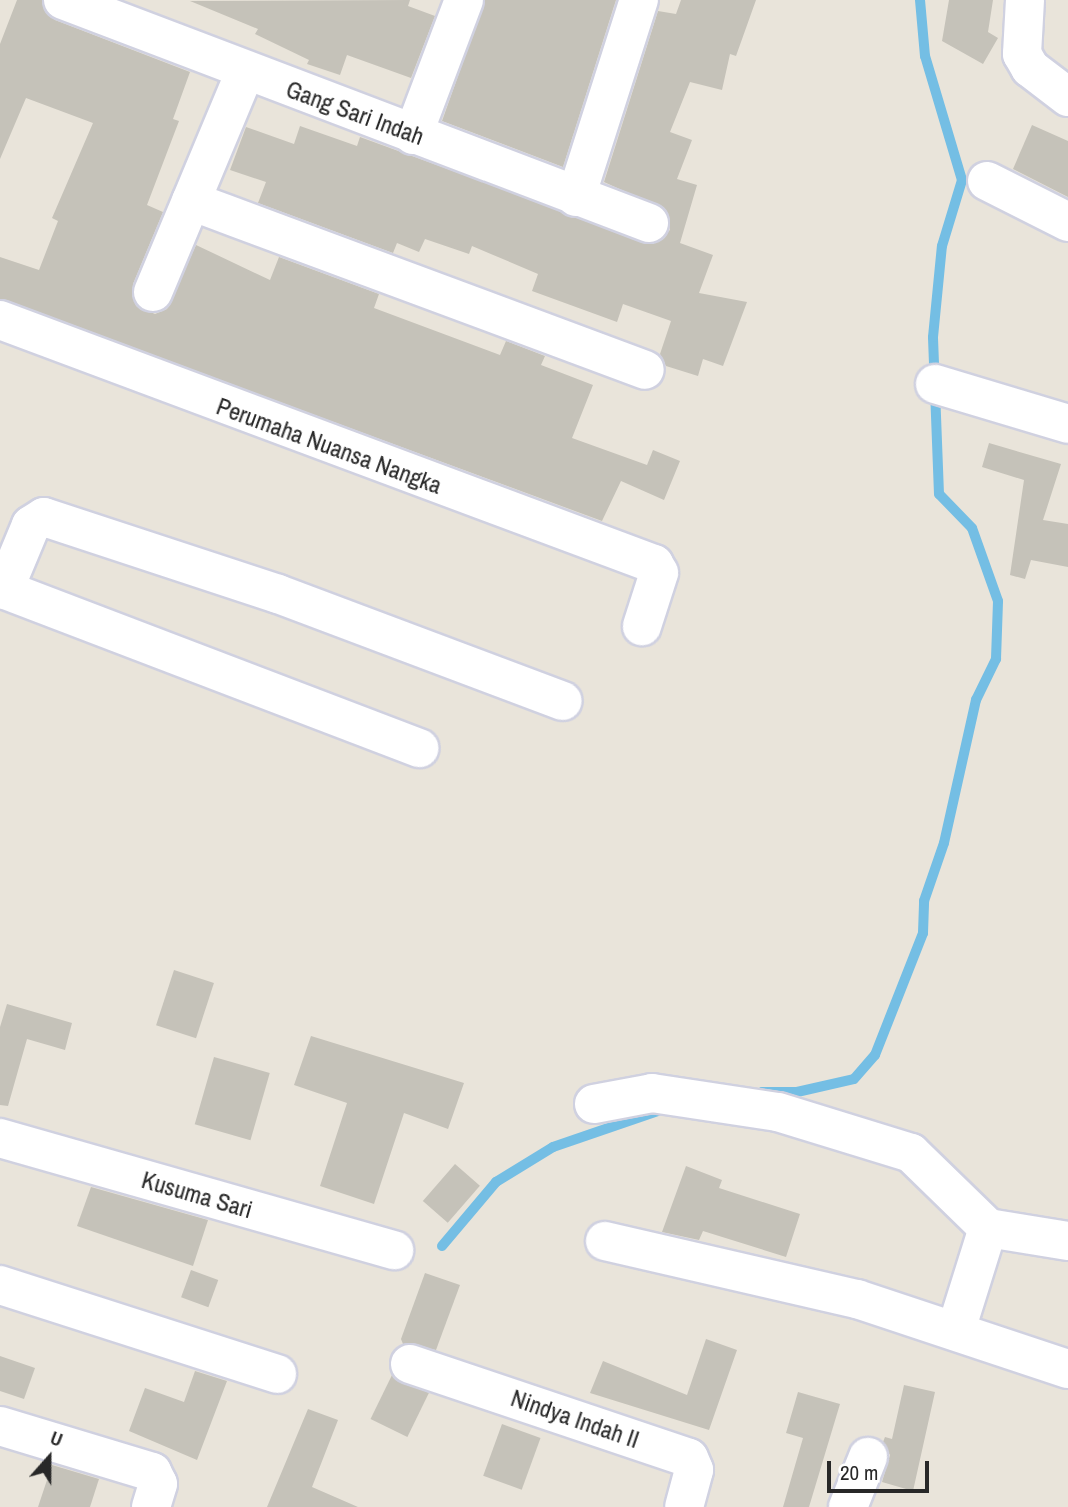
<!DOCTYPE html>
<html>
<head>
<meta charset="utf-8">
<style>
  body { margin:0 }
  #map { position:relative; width:1068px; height:1507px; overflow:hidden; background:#e9e4da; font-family:"Archivo Narrow",sans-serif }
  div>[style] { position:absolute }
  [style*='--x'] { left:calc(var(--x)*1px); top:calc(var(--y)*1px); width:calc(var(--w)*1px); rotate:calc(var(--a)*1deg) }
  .stream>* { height:10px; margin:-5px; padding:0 5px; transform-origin:5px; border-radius:5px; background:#74bee4 }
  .building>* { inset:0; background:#c5c2b9; transform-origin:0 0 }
  .roads { filter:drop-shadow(2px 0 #d0d1e0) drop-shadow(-2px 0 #d0d1e0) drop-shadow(0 2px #d0d1e0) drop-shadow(0 -2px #d0d1e0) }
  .minor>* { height:38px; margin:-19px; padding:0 19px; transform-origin:19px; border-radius:19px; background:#fff }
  span { translate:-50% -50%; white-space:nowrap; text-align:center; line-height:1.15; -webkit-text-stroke:6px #fff; paint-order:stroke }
  .street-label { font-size:24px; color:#282828 }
  .north { position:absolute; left:14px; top:1423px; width:70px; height:70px; -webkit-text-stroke:5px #fff; paint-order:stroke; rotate:21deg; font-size:19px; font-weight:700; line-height:28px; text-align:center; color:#282828 }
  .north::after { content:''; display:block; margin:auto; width:24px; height:32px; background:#282828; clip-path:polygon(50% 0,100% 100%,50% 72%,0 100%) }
  .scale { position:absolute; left:827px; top:1461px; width:102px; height:32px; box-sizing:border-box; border:4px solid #282828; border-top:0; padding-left:9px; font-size:21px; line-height:24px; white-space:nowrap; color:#282828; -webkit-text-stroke:5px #fff; paint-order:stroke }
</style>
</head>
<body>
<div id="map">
  <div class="stream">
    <i style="--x:762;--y:1092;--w:35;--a:0"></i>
    <i style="--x:797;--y:1092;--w:58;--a:-12.8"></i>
    <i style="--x:854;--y:1079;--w:32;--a:-49"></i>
    <i style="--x:875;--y:1055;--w:131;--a:-68.5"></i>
    <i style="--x:923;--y:933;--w:32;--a:-88"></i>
    <i style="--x:924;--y:901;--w:61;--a:-71"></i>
    <i style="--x:944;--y:843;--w:147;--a:-77.4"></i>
    <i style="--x:976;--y:700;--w:46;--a:-64"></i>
    <i style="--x:996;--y:659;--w:58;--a:-88"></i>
    <i style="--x:998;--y:601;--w:77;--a:-109.6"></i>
    <i style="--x:972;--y:528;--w:47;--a:-134.1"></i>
    <i style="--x:939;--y:494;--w:157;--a:-92.2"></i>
    <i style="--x:933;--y:337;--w:91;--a:-84.4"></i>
    <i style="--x:942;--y:246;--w:69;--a:-73.1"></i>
    <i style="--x:962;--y:180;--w:129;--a:-106.6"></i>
    <i style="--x:925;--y:56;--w:56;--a:-95.1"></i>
    <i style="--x:442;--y:1246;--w:84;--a:-49.8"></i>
    <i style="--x:496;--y:1182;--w:67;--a:-31.6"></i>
    <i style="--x:553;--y:1147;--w:117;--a:-18.9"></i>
  </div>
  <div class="building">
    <i style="clip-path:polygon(17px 0,42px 0,55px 20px,190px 72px,173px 119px,179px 121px,147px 205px,163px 212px,133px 284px,136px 306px,155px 314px,167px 309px,196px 245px,270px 280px,279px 257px,379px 294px,374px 308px,500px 355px,506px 341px,545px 356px,541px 365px,593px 385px,572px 438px,647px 465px,653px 450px,680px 461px,664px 500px,621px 481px,602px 521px,0 299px,0 257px,39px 270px,58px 221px,52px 218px,93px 123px,26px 98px,0 159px,0 44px)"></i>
    <i style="clip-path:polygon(410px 0,408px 6px,435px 16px,411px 78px,347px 55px,340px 75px,307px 64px,309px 60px,255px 34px,258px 29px,190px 1px)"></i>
    <i style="clip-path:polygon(485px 0,616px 0,563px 167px,442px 121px)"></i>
    <i style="clip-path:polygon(681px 0,756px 0,736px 56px,730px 54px,722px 90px,690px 82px,670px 132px,692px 140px,677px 179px,697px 185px,680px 243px,713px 255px,699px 293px,747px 302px,723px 366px,703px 359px,698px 376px,666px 366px,660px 354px,671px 321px,623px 304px,617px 322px,532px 291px,538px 274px,472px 246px,469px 254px,425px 239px,419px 252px,397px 243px,393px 253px,258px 203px,266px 182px,230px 170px,246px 127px,294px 144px,300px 126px,357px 146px,360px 137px,653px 244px,670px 230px,666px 210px,604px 182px,658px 11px,676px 14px)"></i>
    <i style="clip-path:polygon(949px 0,993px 0,988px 32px,998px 38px,983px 64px,942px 41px)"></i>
    <i style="clip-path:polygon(1032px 125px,1068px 141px,1068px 197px,1013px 169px)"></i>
    <i style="clip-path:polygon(989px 443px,1061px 464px,1043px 520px,1068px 524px,1068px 567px,1031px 560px,1025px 579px,1010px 575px,1024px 480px,982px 467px)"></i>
    <i style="left:174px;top:970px;width:42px;height:58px;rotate:18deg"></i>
    <i style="clip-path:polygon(7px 1004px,72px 1023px,65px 1050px,27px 1039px,8px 1106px,0 1105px,0 1027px)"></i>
    <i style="clip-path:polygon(311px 1036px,464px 1083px,448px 1129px,404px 1113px,374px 1204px,320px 1186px,347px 1103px,294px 1085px)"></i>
    <i style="left:214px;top:1057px;width:58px;height:70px;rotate:16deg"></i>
    <i style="left:455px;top:1164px;width:33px;height:49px;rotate:41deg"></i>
    <i style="clip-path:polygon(686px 1166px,722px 1180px,719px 1188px,800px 1214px,786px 1257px,703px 1231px,699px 1240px,662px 1232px)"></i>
    <i style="clip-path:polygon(91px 1187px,208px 1220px,193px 1266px,77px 1226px)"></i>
    <i style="left:191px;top:1270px;width:29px;height:29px;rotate:20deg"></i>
    <i style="clip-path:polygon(425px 1273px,460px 1285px,436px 1350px,403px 1344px,401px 1339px)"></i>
    <i style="clip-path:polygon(706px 1339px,737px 1350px,709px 1430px,590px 1393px,603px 1361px,687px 1395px)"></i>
    <i style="clip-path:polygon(0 1356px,35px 1368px,24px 1399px,0 1391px)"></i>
    <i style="clip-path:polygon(195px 1371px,227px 1381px,197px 1460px,129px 1431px,145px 1388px,184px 1402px)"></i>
    <i style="left:392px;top:1375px;width:41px;height:49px;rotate:26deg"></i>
    <i style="clip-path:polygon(904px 1385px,935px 1392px,913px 1491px,882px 1482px,890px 1455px,883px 1442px,885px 1437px,892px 1439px)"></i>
    <i style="clip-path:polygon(798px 1392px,840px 1404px,809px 1507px,783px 1507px,803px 1438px,786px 1433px)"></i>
    <i style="clip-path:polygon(308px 1409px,338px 1420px,312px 1487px,358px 1507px,267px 1507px)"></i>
    <i style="left:502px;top:1424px;width:41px;height:55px;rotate:20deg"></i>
    <i style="clip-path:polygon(52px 1465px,99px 1479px,90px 1507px,38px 1507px)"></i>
  </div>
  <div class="roads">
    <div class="minor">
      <i style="--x:63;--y:0;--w:627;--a:20.83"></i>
      <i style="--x:1025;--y:0;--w:54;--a:93.2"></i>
      <i style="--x:1022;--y:54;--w:16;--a:60"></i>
      <i style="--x:1030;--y:68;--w:48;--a:37.3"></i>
      <i style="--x:413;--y:135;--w:144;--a:-69.3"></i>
      <i style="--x:987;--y:181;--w:91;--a:26.8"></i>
      <i style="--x:576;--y:197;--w:207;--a:-72.3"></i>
      <i style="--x:191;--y:201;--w:484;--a:20.4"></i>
      <i style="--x:153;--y:292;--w:238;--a:-67.3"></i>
      <i style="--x:0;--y:320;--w:698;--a:20.46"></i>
      <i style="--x:654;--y:564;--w:10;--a:61"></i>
      <i style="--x:659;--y:573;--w:56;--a:107.8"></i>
      <i style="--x:935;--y:384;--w:139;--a:16.7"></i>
      <i style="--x:0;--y:588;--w:449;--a:20.9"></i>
      <i style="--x:4;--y:590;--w:70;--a:-67.4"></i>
      <i style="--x:31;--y:525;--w:15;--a:-32"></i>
      <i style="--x:44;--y:517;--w:246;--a:18.2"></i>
      <i style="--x:278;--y:594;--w:304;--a:20.6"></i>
      <i style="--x:594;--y:1104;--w:59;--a:-10.7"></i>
      <i style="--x:652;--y:1093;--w:127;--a:8.6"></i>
      <i style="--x:778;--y:1112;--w:139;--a:17.1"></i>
      <i style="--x:911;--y:1153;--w:107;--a:44.2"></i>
      <i style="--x:988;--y:1228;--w:81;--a:9.2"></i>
      <i style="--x:0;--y:1138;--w:410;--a:15.9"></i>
      <i style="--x:605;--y:1241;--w:259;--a:13"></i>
      <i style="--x:857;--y:1299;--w:222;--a:18.4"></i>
      <i style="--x:0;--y:1285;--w:291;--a:17.8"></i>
      <i style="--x:956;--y:1330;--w:107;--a:-72.6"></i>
      <i style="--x:410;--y:1364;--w:294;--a:18.6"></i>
      <i style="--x:689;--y:1458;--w:13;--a:67"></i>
      <i style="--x:694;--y:1470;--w:38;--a:105"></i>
      <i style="--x:0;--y:1426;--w:159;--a:16.8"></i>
      <i style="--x:152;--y:1472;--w:13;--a:63"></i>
      <i style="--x:158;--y:1484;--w:24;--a:107"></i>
      <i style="--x:848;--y:1507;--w:54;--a:-68.2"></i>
    </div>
  </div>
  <div class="street-label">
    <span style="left:355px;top:113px;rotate:20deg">Gang Sari Indah</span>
    <span style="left:329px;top:446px;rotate:20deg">Perumaha Nuansa Nangka</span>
    <span style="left:197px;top:1195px;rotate:16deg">Kusuma Sari</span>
    <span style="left:575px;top:1419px;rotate:19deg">Nindya Indah II</span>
  </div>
  <div class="north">U</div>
  <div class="scale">20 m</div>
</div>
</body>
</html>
